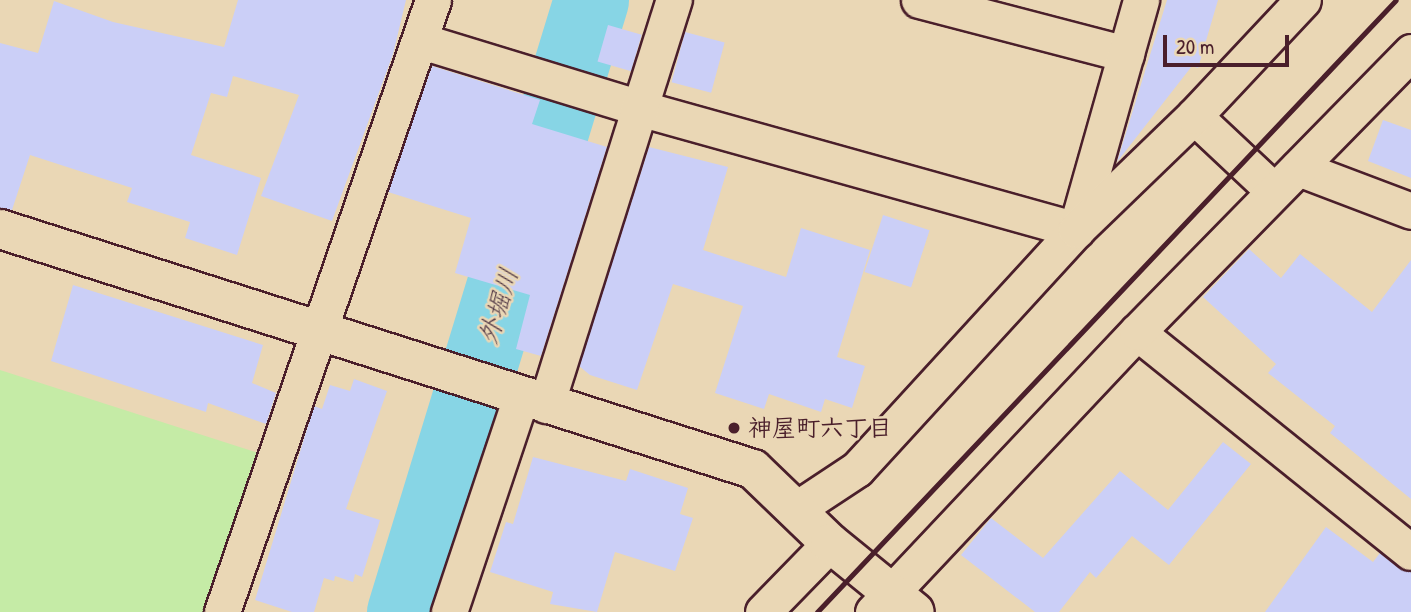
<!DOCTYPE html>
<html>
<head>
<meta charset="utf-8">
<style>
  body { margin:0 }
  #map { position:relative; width:1411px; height:612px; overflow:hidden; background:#ead7b5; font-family:"Patrick Hand","Klee One",sans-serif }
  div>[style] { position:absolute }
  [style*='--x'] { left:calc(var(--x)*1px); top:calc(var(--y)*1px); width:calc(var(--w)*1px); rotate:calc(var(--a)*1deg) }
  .green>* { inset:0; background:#c5eba6 }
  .river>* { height:75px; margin:-37.5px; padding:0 37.5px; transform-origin:37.5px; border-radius:37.5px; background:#87d5e5 }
  .building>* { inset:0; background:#cbcff7; transform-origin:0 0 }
  .roads { filter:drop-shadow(2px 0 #4a1f2b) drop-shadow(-2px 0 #4a1f2b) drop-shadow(0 2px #4a1f2b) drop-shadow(0 -2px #4a1f2b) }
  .minor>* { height:35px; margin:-17.5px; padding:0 17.5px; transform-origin:17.5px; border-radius:17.5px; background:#ead7b5 }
  .tertiary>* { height:38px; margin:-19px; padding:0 19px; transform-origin:19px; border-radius:19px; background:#ead7b5 }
  .rail>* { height:5px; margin:-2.5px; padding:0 2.5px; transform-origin:2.5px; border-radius:2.5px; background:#4a1f2b }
  .dots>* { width:19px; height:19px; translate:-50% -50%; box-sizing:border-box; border:4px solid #ead7b5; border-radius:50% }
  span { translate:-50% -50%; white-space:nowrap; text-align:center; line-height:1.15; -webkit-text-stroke:5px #ead7b5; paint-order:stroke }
  .poi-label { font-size:24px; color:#4a1f2b; font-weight:700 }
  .left { translate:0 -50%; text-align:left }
  .water-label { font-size:26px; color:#533a47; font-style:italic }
  .scale { position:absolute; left:1163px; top:35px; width:126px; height:32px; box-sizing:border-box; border:4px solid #4a1f2b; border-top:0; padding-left:9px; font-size:21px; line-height:24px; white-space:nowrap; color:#4a1f2b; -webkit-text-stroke:5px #ead7b5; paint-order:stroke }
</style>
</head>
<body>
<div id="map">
  <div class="green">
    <i style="clip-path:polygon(0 370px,258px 453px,204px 612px,0 612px)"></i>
  </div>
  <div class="river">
    <i style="--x:404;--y:612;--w:640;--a:-73.01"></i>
  </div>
  <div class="building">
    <i style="clip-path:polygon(238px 0,406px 0,393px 54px,332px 221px,261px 196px,299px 95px,233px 76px,227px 97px,211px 93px,191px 155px,261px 178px,237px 255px,185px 238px,190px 222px,127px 202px,132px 188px,30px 155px,12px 210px,0 208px,0 43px,38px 53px,54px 1px,113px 22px,224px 47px)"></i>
    <i style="clip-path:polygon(1167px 0,1218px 0,1198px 68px,1192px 66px,1117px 162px)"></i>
    <i style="left:608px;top:25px;width:35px;height:38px;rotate:16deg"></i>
    <i style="left:685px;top:32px;width:41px;height:52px;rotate:15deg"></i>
    <i style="clip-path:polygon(432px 66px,540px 100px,532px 124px,607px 147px,541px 356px,516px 349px,530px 295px,455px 273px,471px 218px,388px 192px)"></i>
    <i style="clip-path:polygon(1383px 120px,1411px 130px,1411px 178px,1368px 161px)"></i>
    <i style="clip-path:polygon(649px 147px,728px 167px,703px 250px,786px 277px,801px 228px,870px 250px,837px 357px,865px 366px,852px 408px,825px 399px,821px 412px,769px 394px,764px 409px,715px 393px,743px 306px,673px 284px,637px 390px,590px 375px,579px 366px)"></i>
    <i style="left:883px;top:215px;width:49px;height:60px;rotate:18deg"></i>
    <i style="clip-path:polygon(1249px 249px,1281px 278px,1300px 254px,1372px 312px,1411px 260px,1411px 499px,1330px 433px,1335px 426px,1268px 373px,1276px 364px,1203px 297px)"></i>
    <i style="clip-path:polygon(73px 285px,263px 345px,252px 383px,276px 393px,266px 424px,208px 403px,206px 412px,51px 361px)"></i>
    <i style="clip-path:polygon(354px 379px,387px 391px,346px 509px,380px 520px,362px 577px,355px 574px,353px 582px,335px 576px,334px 581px,324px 578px,314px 612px,292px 612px,255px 600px,314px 406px,322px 409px,330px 385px,350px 391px)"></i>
    <i style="clip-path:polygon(1223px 442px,1251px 464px,1169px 565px,1132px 536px,1096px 578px,1090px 572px,1059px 612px,1035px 612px,961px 555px,991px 518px,1043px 558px,1120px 471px,1168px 510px)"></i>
    <i style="clip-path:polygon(533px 457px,626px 481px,630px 469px,688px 488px,680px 514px,693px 518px,675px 571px,615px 552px,597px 612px,550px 604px,553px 592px,490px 572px,506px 522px,513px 524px)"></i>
    <i style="clip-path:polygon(1326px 527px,1373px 562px,1380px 553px,1411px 572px,1411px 612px,1265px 612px)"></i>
  </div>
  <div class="roads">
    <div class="minor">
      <i style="--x:919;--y:0;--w:214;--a:14.6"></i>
      <i style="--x:421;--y:41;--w:232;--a:17"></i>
      <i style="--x:643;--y:109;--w:450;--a:15.6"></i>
      <i style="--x:1076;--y:230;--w:239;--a:-74.2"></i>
      <i style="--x:1194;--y:116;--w:110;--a:43.2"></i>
      <i style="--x:1298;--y:168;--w:121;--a:20.8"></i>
      <i style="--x:1137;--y:332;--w:351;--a:38.8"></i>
      <i style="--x:546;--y:405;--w:425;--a:-72.5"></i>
      <i style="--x:798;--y:508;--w:71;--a:-33.5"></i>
      <i style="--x:857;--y:469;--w:324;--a:-47.5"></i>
      <i style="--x:1076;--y:230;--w:164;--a:-44"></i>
      <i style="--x:1194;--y:116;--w:159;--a:-46.8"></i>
      <i style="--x:222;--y:612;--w:647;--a:-70.98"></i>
      <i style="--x:449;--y:612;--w:227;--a:-71.5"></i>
      <i style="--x:763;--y:612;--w:96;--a:-45.8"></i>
      <i style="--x:873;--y:612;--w:385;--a:-46.7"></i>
      <i style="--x:1137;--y:332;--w:392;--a:-45.6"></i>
    </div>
    <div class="tertiary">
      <i style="--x:0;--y:229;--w:790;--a:17.68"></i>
      <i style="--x:753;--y:469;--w:107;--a:43.9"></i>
      <i style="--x:830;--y:543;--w:109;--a:39.1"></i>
    </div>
  </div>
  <div class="rail">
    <i style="--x:817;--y:612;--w:842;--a:-46.59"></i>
  </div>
  <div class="dots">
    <i style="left:734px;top:428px;background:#4a1f2b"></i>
  </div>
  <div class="poi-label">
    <span class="left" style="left:748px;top:428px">神屋町六丁目</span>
  </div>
  <div class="water-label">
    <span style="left:498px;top:306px;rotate:-73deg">外堀川</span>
  </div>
  <div class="scale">20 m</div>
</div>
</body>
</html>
